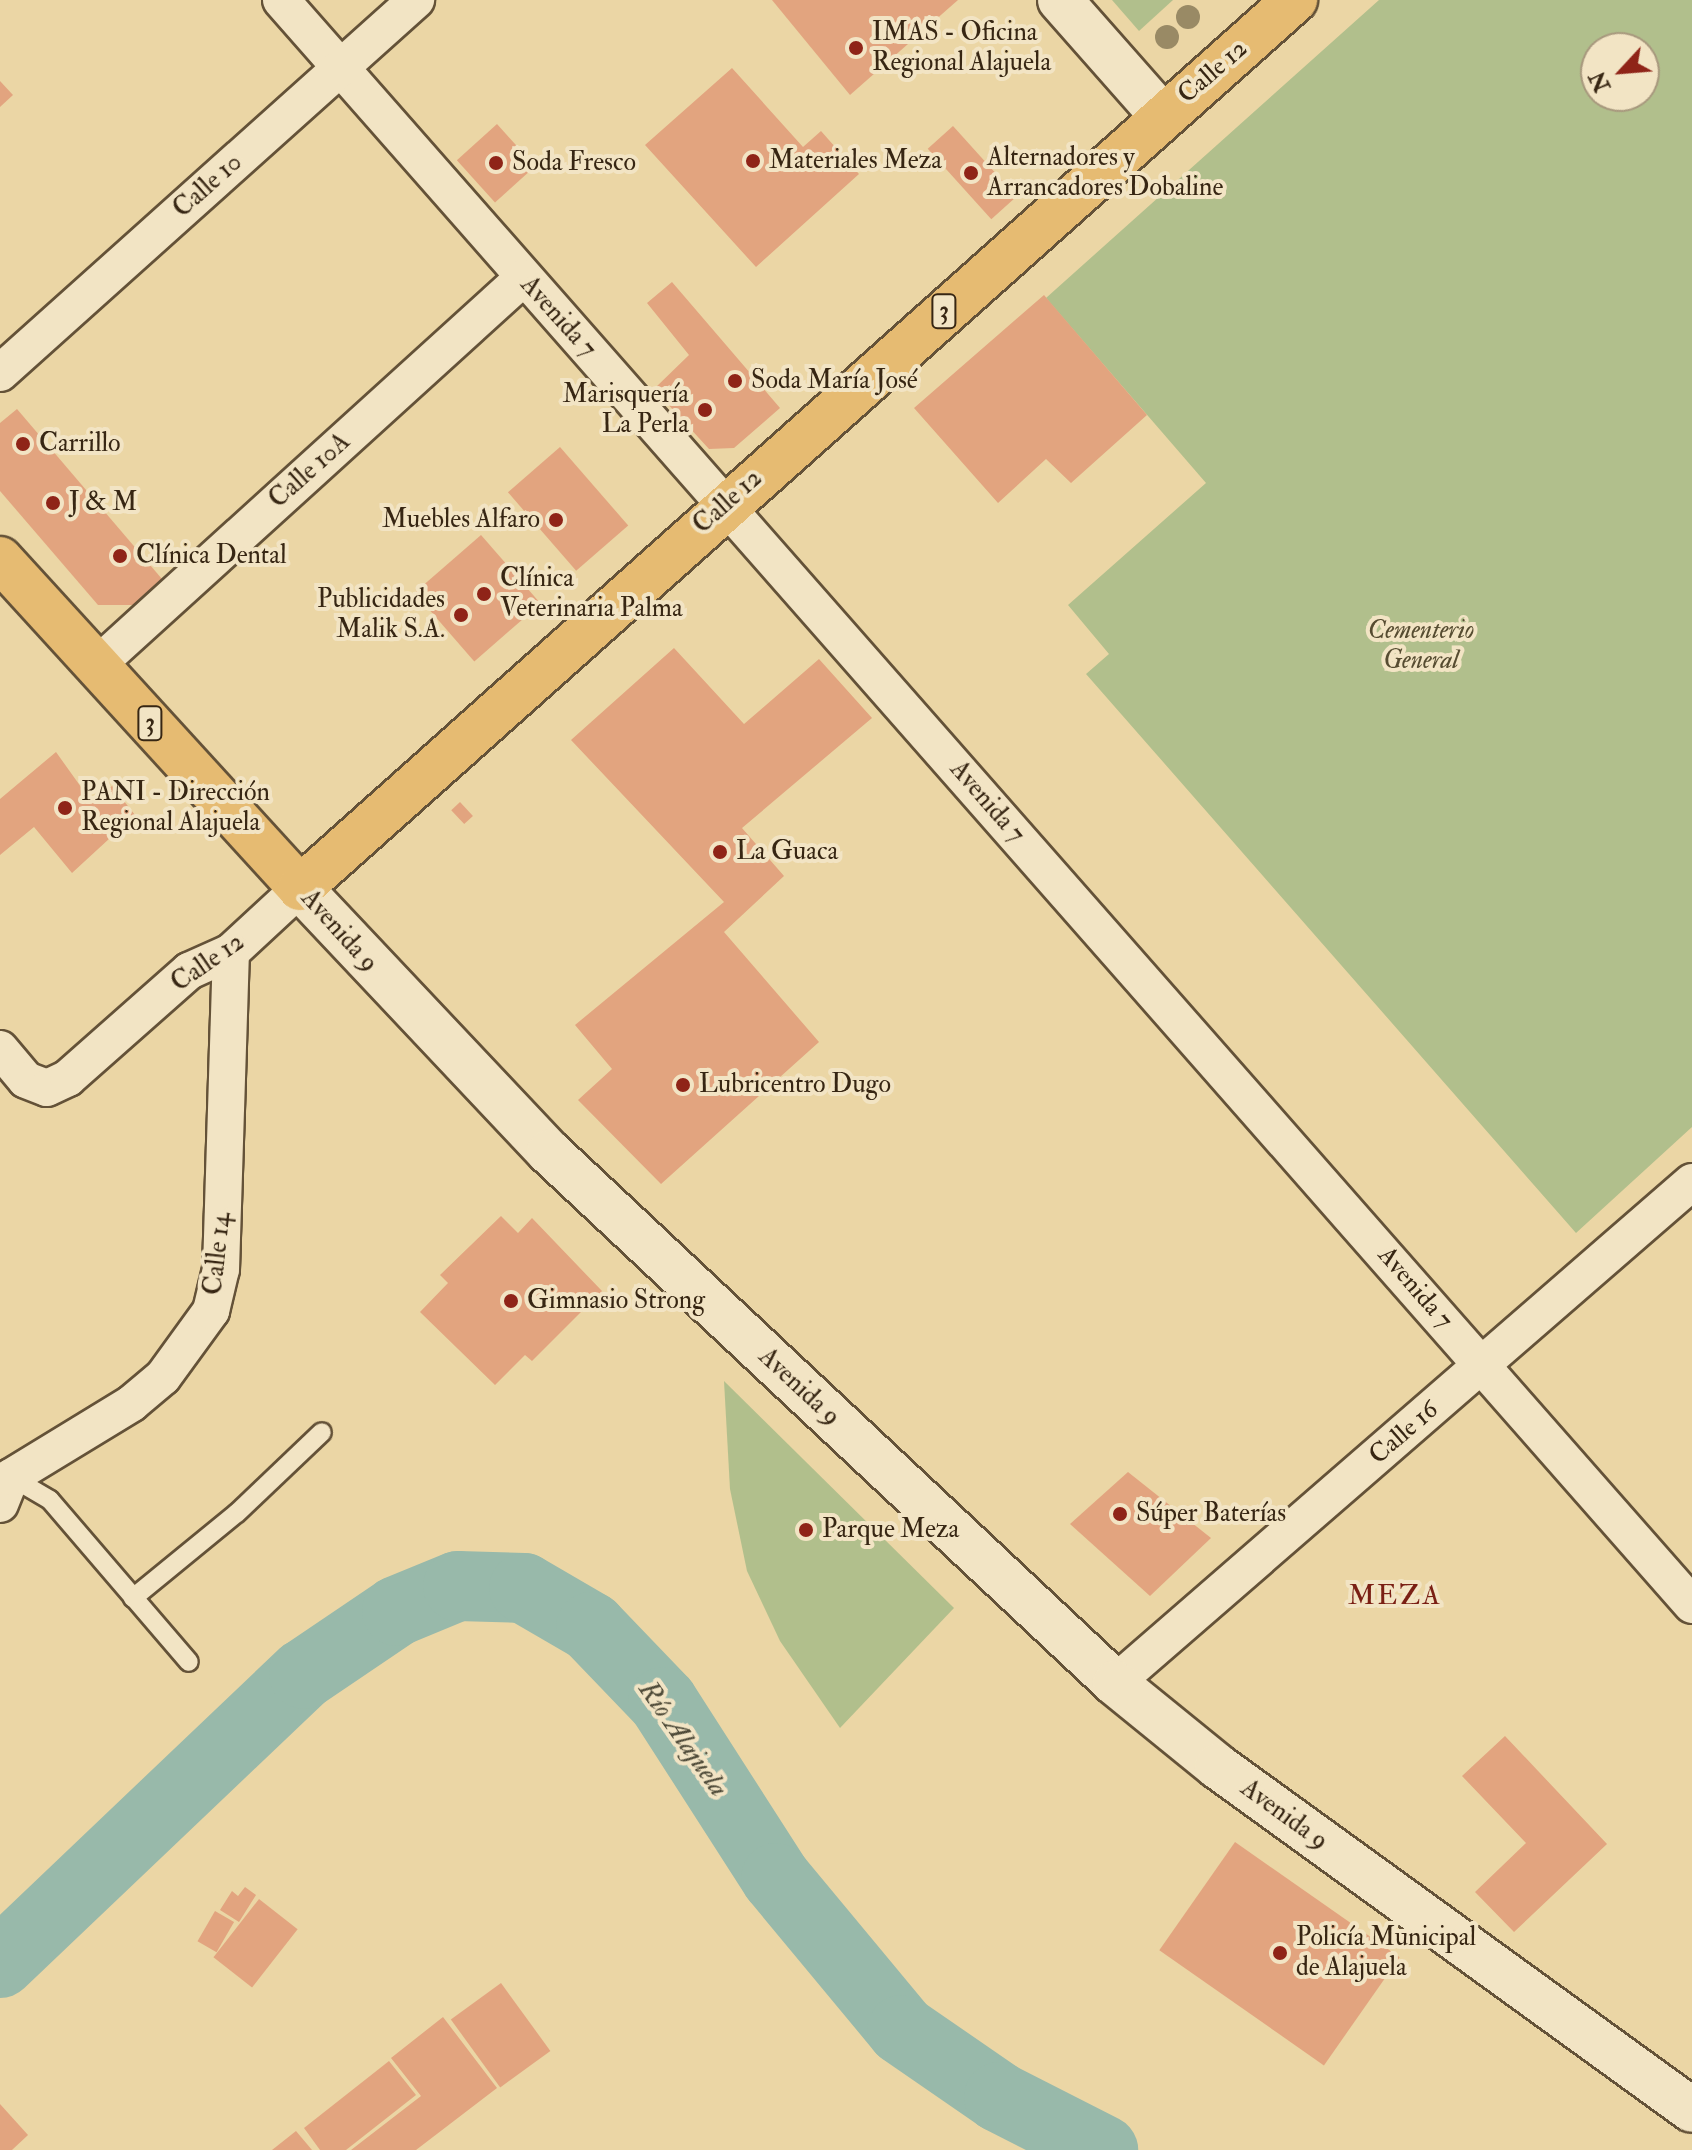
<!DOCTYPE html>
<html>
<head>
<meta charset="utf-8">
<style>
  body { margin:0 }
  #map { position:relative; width:1692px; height:2150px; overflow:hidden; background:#ebd6a5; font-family:"IM FELL Double Pica",serif }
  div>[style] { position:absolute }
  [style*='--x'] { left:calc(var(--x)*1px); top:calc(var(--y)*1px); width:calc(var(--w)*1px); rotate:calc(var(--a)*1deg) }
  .green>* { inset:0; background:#b1bf8c }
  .river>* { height:70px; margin:-35px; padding:0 35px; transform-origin:35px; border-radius:35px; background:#98b9aa }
  .building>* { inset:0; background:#e2a47f; transform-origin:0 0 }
  .roads { filter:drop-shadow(2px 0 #645238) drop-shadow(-2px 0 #645238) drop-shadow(0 2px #645238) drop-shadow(0 -2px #645238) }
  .lane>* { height:18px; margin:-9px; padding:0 9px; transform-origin:9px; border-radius:9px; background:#f2e4c4 }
  .street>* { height:36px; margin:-18px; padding:0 18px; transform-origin:18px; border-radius:18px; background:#f2e4c4 }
  .secondary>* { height:44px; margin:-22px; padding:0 22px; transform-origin:22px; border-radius:22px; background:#f2e4c4 }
  .primary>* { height:44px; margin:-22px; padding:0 22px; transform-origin:22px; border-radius:22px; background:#e6bb72 }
  .trees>* { width:24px; height:24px; margin:-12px; border-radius:50%; background:#998a65 }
  .dots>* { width:22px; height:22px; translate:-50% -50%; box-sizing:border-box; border:4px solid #f2e4c4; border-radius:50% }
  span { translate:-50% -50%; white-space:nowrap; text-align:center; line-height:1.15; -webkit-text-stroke:8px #f2e4c4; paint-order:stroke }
  .shield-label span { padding:2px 6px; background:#f2e4c4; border:2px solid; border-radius:6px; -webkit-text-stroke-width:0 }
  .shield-label { font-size:24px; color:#372613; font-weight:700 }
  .poi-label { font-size:26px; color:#372613 }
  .left { translate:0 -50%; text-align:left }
  .right { translate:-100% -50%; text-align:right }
  .street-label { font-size:26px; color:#372613 }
  .park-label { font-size:26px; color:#564c31; font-style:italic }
  .neighbourhood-label { font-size:28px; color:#7a1f14; letter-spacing:2px }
  .water-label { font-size:28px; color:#4f4b39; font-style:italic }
  .north { position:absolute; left:1580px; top:32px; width:80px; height:80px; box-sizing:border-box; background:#f2e4c4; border:2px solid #a7987d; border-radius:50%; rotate:244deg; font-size:22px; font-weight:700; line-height:32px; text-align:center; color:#372613 }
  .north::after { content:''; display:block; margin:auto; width:28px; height:36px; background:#8f2418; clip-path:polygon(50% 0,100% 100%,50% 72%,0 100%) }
</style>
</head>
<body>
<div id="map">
  <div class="green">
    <i style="clip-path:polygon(1112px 0,1173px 0,1139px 31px)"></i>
    <i style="clip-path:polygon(evenodd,1379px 0,1692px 0,1692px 1127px,1576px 1233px,1086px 674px,1109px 654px,1068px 605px,1206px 483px,1046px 298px,1379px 0,1596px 48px,1644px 48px,1644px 96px,1596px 96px,1596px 48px)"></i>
    <i style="clip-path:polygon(724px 1381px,954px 1608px,840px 1728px,780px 1641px,747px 1571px,730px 1489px)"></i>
  </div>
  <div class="river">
    <i style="--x:0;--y:1963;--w:419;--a:-43.6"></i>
    <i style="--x:304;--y:1674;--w:112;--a:-34.1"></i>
    <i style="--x:397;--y:1611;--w:66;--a:-22.3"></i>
    <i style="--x:458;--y:1586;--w:66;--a:1.7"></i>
    <i style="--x:524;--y:1588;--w:78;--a:30.2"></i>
    <i style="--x:591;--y:1627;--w:104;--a:46.2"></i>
    <i style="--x:663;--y:1702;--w:209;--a:57.3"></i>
    <i style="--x:776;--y:1878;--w:197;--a:50.3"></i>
    <i style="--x:902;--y:2030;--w:118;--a:34.6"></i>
    <i style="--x:999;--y:2097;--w:117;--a:27"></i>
  </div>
  <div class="building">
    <i style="clip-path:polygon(772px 0,958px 0,850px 95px)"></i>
    <i style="clip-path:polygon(732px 68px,803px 147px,821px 131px,859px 174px,756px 267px,645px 145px)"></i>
    <i style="clip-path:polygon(0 81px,13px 95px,0 107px)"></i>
    <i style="left:497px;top:124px;width:57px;height:54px;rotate:48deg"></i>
    <i style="left:953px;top:126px;width:95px;height:34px;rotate:48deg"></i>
    <i style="clip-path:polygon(672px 282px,780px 408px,734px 448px,709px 449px,654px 389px,689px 355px,647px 303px)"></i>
    <i style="clip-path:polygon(1044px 295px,1147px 415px,1071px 483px,1046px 459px,998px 503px,914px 408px)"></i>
    <i style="clip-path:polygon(17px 409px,162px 579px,134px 605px,98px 605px,0 491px,0 423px)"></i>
    <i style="left:560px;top:447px;width:104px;height:69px;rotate:49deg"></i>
    <i style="left:481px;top:535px;width:91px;height:88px;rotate:49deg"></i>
    <i style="clip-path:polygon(674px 648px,744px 724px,819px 659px,872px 718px,742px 828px,784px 876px,724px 932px,819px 1042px,661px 1184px,578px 1100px,612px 1069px,575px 1025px,724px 902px,571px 740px)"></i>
    <i style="clip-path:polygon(56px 752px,91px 801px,112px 786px,135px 815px,72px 873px,34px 827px,0 855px,0 799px)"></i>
    <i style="left:460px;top:802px;width:19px;height:12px;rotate:47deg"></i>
    <i style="clip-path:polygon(501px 1216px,518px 1233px,532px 1218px,602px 1291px,532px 1361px,525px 1355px,495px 1385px,420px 1312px,448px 1283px,440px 1275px)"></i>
    <i style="clip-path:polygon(1128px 1472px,1211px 1538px,1150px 1596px,1070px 1524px)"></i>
    <i style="clip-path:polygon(1505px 1736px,1607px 1844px,1514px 1932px,1475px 1892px,1526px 1843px,1462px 1776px)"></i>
    <i style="left:1235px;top:1842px;width:201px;height:132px;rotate:35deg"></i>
    <i style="clip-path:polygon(245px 1887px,256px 1895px,239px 1922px,220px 1910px,232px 1891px,238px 1896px)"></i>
    <i style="left:259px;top:1899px;width:49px;height:74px;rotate:38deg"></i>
    <i style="left:215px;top:1911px;width:22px;height:35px;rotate:30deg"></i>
    <i style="left:501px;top:1983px;width:84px;height:62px;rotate:54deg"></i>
    <i style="clip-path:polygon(443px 2017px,497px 2088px,416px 2150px,351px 2150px,421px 2096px,391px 2058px)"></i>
    <i style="clip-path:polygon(389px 2061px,416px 2095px,346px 2150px,320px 2150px,304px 2128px)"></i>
    <i style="clip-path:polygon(0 2104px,28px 2135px,12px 2150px,0 2150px)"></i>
    <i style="clip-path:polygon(296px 2131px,312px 2150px,272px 2150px)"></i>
  </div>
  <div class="roads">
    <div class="lane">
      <i style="--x:11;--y:1477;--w:45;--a:30.5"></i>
      <i style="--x:50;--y:1500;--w:213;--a:49.4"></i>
      <i style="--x:133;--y:1598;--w:134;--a:-39.3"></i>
      <i style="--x:237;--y:1513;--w:117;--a:-43.6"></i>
    </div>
    <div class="street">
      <i style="--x:281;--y:0;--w:2137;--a:48.68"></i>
      <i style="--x:0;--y:373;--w:559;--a:-41.88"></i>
      <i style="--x:97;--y:665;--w:576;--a:-42.25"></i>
      <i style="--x:0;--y:1049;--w:40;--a:50"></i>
      <i style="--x:26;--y:1080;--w:22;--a:21"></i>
      <i style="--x:47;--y:1088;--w:23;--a:-25"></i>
      <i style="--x:68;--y:1078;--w:162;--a:-41.5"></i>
      <i style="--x:189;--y:971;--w:46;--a:-24.3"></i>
      <i style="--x:231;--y:952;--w:94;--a:-42.8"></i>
      <i style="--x:0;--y:1504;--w:29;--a:-68"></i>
      <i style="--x:11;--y:1477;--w:142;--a:-31.4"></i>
      <i style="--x:132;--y:1403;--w:40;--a:-40"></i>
      <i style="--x:163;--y:1377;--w:82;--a:-54"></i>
      <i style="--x:211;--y:1311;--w:43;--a:-76.6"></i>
      <i style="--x:221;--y:1269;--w:317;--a:-88.2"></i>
      <i style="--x:1115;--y:1683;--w:764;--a:-40.97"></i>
    </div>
    <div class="secondary">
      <i style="--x:1060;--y:0;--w:156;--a:48.6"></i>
      <i style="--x:300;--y:888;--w:363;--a:46.7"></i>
      <i style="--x:549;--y:1152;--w:776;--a:43.17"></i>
      <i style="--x:1115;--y:1683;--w:132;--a:39.1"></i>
      <i style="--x:1217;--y:1766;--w:586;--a:35.91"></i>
    </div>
    <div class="primary">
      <i style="--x:0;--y:559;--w:445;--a:47.6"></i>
      <i style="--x:300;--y:888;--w:1334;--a:-41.75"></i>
    </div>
  </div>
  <div class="trees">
    <i style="left:1188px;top:17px"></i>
    <i style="left:1167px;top:37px"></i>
  </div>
  <div class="dots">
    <i style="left:856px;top:48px;background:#8f2418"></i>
    <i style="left:753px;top:161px;background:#8f2418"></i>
    <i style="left:496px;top:163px;background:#8f2418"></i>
    <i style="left:971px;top:173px;background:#8f2418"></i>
    <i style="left:735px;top:381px;background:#8f2418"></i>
    <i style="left:705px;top:410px;background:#8f2418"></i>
    <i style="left:23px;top:444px;background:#8f2418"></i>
    <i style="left:53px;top:503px;background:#8f2418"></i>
    <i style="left:556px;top:520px;background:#8f2418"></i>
    <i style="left:120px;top:556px;background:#8f2418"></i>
    <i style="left:484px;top:594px;background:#8f2418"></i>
    <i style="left:461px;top:615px;background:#8f2418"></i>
    <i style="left:65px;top:808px;background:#8f2418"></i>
    <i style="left:720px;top:852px;background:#8f2418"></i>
    <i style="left:683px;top:1085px;background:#8f2418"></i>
    <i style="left:511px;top:1301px;background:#8f2418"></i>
    <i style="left:1120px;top:1514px;background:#8f2418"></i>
    <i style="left:806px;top:1530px;background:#8f2418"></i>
    <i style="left:1280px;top:1953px;background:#8f2418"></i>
  </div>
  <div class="shield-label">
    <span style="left:944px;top:311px">3</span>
    <span style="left:150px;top:723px">3</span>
  </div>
  <div class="poi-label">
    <span class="left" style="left:872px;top:48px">IMAS - Oficina<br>Regional Alajuela</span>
    <span class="left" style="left:987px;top:173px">Alternadores y<br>Arrancadores Dobaline</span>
    <span class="left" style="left:769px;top:161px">Materiales Meza</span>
    <span class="left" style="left:512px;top:163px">Soda Fresco</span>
    <span class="left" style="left:751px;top:381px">Soda María José</span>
    <span class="right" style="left:689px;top:410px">Marisquería<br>La Perla</span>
    <span class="left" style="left:39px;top:444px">Carrillo</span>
    <span class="left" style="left:69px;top:503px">J &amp; M</span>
    <span class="right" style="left:540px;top:520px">Muebles Alfaro</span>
    <span class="left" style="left:136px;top:556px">Clínica Dental</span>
    <span class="left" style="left:500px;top:594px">Clínica<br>Veterinaria Palma</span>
    <span class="right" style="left:445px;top:615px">Publicidades<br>Malik S.A.</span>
    <span class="left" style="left:81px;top:808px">PANI - Dirección<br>Regional Alajuela</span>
    <span class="left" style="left:736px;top:852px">La Guaca</span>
    <span class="left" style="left:699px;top:1085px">Lubricentro Dugo</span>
    <span class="left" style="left:527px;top:1301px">Gimnasio Strong</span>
    <span class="left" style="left:1136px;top:1514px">Súper Baterías</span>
    <span class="left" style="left:822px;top:1530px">Parque Meza</span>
    <span class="left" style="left:1296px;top:1953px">Policía Municipal<br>de Alajuela</span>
  </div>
  <div class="street-label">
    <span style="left:1213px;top:72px;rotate:-41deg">Calle 12</span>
    <span style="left:208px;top:186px;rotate:-42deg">Calle 10</span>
    <span style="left:558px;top:317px;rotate:48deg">Avenida 7</span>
    <span style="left:310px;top:471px;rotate:-42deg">Calle 10A</span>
    <span style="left:728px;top:502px;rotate:-42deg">Calle 12</span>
    <span style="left:987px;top:802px;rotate:49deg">Avenida 7</span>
    <span style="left:339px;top:931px;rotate:48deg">Avenida 9</span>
    <span style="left:208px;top:963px;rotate:-35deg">Calle 12</span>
    <span style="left:218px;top:1254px;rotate:-84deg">Calle 14</span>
    <span style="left:1415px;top:1288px;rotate:49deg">Avenida 7</span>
    <span style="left:799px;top:1387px;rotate:43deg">Avenida 9</span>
    <span style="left:1404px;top:1433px;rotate:-41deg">Calle 16</span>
    <span style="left:1284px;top:1815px;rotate:36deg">Avenida 9</span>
  </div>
  <div class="park-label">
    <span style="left:1421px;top:646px">Cementerio<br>General</span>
  </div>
  <div class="neighbourhood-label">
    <span style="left:1395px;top:1596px">MEZA</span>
  </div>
  <div class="water-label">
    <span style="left:683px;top:1739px;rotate:55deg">Río Alajuela</span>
  </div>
  <div class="north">N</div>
</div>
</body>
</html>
